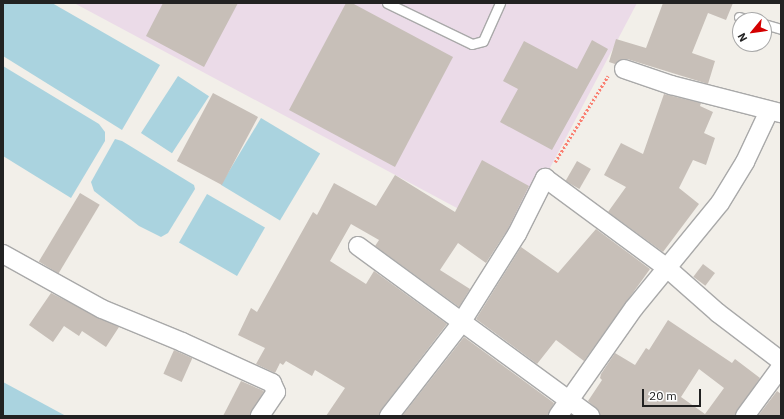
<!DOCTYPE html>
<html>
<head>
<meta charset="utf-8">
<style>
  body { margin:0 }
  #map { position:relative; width:784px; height:419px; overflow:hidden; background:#f2efe9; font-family:"IBM Plex Sans",sans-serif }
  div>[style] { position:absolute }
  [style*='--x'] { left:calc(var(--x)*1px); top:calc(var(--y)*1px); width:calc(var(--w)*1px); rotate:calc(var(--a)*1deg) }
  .industrial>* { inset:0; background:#ebdbe8 }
  .water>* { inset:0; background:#aad3df; transform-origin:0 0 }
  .building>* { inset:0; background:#c7bfb8; transform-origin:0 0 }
  .path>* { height:2.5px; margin-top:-1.25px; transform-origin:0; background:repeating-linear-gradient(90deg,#fa8072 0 2px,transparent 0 4px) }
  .roads { filter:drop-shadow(1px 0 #a9a9a9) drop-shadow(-1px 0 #a9a9a9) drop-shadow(0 1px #a9a9a9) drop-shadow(0 -1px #a9a9a9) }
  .service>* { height:9px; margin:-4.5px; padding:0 4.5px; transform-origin:4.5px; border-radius:4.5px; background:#fff }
  .minor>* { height:18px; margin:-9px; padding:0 9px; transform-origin:9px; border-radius:9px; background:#fff }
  span { translate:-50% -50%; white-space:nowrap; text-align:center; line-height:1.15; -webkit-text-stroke:3px #fff; paint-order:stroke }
  .frame { position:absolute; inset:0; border:4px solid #222; pointer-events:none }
  .north { position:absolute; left:732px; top:12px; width:40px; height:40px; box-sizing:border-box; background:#fff; border:1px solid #a7a7a7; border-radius:50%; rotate:241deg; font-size:11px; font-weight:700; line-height:16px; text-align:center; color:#222 }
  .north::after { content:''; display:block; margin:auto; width:14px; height:18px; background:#d40000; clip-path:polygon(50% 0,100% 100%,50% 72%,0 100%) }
  .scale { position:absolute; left:642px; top:389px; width:59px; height:18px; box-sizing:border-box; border:2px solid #222; border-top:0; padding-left:5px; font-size:12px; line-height:14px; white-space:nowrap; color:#222; -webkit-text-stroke:3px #fff; paint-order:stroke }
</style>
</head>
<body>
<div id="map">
  <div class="industrial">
    <i style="clip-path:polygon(74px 3px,637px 3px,513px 238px)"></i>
  </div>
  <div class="water">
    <i style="clip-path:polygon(3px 3px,52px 3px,160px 65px,122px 130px,3px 56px)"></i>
    <i style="clip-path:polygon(3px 66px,99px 124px,105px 132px,105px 141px,71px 198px,3px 156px)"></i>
    <i style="left:178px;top:76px;width:37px;height:68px;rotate:33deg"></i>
    <i style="left:261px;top:118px;width:69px;height:78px;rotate:31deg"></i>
    <i style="clip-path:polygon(115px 139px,122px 141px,194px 185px,195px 189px,168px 233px,161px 237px,139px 226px,94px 191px,91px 182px)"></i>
    <i style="left:207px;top:194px;width:67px;height:56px;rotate:30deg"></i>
    <i style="clip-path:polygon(3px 382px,66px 416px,3px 416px)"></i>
  </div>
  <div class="building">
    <i style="clip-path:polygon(163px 3px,238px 3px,204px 67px,146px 36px)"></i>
    <i style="clip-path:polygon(346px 3px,352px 3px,453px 57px,395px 167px,289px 110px)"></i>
    <i style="clip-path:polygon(663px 3px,733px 3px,726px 20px,708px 13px,692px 53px,715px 61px,708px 84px,627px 59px,622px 59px,615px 64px,609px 62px,616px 39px,646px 48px)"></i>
    <i style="clip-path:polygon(592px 40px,608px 49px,552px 150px,500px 122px,518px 89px,503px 81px,524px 41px,577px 69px)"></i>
    <i style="left:213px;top:93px;width:51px;height:77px;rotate:28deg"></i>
    <i style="clip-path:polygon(664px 94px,701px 103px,700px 106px,713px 112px,704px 133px,715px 138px,706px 165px,693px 160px,679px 188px,699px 204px,663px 252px,608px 212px,626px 187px,604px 175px,621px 143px,643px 154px)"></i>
    <i style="clip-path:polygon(482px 160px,529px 186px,508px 229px,486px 263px,458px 243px,440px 270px,470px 289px,459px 307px,375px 246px,379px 240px,351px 224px,330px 261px,366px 284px,374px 271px,447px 324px,381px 410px,379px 416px,326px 416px,345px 388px,315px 370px,312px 376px,286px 361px,283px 365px,280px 363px,275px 373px,256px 364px,265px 348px,238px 335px,251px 308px,257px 312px,313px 212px,317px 215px,334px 183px,376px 206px,395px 175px,455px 212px)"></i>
    <i style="left:577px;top:161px;width:16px;height:23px;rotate:30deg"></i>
    <i style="left:80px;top:193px;width:23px;height:80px;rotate:31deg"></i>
    <i style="clip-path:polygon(596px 229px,650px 269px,584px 361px,556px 340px,537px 364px,476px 319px,521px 247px,558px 273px)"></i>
    <i style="left:703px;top:264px;width:15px;height:16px;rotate:37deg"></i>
    <i style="clip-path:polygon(51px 293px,119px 327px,106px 347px,82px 331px,79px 336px,64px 326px,53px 342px,29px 325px)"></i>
    <i style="clip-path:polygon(evenodd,668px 320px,732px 363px,735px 359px,760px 378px,735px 416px,600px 416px,596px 408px,588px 401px,602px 380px,600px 378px,601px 374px,615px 353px,635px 365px,646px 348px,649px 350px,668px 320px,699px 369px,724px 388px,705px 414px,681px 397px,699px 369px)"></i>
    <i style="clip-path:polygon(464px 337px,554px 403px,548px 416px,402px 416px)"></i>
    <i style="left:174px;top:350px;width:20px;height:26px;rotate:24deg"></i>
    <i style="clip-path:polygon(241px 381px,264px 391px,250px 416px,223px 416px)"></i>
    <i style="clip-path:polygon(777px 391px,781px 394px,781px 416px,758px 416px)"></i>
  </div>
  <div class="path">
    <i style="--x:555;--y:162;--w:101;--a:-58.4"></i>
  </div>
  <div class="roads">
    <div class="service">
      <i style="--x:387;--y:3;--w:94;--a:25.8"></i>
      <i style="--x:472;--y:44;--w:11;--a:-15"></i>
      <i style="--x:483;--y:41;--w:42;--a:-65.9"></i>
      <i style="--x:739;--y:17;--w:11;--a:15"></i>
      <i style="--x:764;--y:24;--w:18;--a:16"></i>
    </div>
    <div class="minor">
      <i style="--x:624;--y:69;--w:50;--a:18.8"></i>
      <i style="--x:671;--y:85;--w:114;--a:14.3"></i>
      <i style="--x:358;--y:246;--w:288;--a:36.2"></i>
      <i style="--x:3;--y:254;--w:113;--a:29.1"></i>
      <i style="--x:102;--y:309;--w:87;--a:22.4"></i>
      <i style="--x:182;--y:342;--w:99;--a:24.5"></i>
      <i style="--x:272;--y:383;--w:10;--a:66"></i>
      <i style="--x:276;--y:392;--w:29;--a:124"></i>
      <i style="--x:389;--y:416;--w:114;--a:-52.1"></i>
      <i style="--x:459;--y:326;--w:109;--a:-57.8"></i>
      <i style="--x:517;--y:234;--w:63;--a:-63.4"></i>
      <i style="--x:545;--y:178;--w:152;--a:36.4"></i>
      <i style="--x:667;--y:268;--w:68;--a:41.4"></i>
      <i style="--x:718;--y:313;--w:79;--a:37.3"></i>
      <i style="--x:558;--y:416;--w:132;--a:-54.9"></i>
      <i style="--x:634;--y:308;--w:136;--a:-50.7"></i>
      <i style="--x:720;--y:203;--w:48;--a:-58.6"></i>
      <i style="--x:745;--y:162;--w:56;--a:-64.8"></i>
      <i style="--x:745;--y:416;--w:61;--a:-53.7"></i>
    </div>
  </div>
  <div class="frame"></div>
  <div class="north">N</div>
  <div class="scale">20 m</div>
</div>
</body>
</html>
